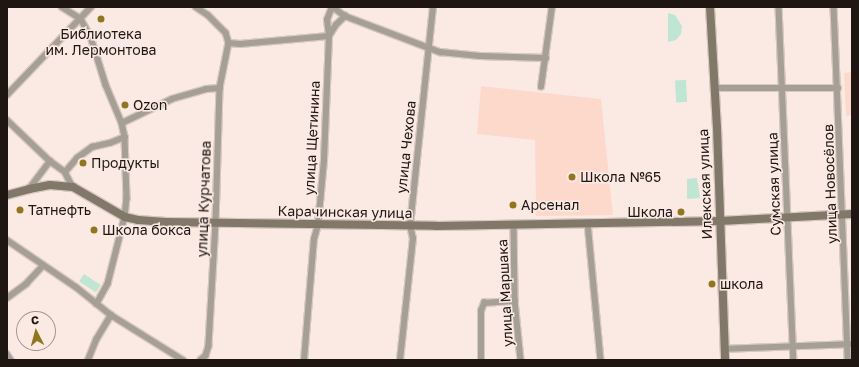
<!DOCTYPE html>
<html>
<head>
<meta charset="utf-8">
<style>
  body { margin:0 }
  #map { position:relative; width:859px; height:367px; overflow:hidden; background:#fbeae4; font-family:"Golos Text",sans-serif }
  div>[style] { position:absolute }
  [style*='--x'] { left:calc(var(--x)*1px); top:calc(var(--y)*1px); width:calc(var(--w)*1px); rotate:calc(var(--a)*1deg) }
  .built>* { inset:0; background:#fdd9cc }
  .green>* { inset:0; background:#bfe6d3; transform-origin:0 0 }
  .roads { filter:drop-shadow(1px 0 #d8c8c2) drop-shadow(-1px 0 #d8c8c2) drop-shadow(0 1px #d8c8c2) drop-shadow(0 -1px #d8c8c2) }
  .street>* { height:5.5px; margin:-2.75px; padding:0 2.75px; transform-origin:2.75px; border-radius:2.75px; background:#a59f95 }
  .secondary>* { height:8px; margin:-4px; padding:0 4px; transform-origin:4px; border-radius:4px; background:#81786a }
  .dots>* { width:11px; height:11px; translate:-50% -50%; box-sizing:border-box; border:2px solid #fbeae4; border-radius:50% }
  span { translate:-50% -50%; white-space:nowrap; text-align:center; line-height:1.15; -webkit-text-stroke:3px #fbeae4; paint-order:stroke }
  .poi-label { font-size:14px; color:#1f1612 }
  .left { translate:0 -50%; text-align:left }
  .right { translate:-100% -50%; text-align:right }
  .street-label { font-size:14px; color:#1f1612 }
  .frame { position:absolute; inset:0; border:8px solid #1f1612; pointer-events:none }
  .north { position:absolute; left:16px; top:311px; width:40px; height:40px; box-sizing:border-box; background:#fbeae4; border:1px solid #a39590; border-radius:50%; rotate:354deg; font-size:11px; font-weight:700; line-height:16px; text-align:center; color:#1f1612 }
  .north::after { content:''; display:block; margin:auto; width:14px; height:18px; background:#91761c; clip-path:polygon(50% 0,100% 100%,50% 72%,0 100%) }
</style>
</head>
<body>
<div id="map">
  <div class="built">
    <i style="clip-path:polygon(852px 72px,852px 115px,846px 116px,844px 73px)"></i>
    <i style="clip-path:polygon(481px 86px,601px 99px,613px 215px,536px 216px,535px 140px,477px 134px)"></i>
  </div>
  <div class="green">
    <i style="clip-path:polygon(668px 13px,675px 15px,682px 26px,681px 34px,676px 40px,668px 42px)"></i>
    <i style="left:686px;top:80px;width:22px;height:11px;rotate:87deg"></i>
    <i style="clip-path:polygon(697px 178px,700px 198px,687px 199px,687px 179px)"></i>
    <i style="left:84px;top:274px;width:20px;height:9px;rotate:33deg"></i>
  </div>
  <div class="roads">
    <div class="street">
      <i style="--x:62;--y:7;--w:22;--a:32"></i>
      <i style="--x:81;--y:19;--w:21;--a:61"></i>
      <i style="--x:91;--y:37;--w:50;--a:72.6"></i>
      <i style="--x:106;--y:85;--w:41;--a:67.2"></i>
      <i style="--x:122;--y:123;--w:14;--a:78"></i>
      <i style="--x:125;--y:137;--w:61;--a:88.1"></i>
      <i style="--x:127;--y:198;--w:19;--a:96"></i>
      <i style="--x:125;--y:217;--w:69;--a:104.2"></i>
      <i style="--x:108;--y:284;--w:23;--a:119"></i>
      <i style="--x:196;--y:7;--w:14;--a:34"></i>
      <i style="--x:208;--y:15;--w:25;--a:45"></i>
      <i style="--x:226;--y:33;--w:10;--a:73"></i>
      <i style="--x:229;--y:43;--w:46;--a:101.3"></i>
      <i style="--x:220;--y:88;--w:135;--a:91.7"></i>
      <i style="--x:216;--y:223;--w:123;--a:93.3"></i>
      <i style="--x:209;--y:346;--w:10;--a:107"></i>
      <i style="--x:206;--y:356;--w:6;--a:141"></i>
      <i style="--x:333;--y:7;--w:15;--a:37"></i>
      <i style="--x:345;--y:16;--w:102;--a:20.8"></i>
      <i style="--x:440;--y:52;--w:40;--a:5.7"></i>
      <i style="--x:480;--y:56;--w:66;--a:1.7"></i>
      <i style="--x:779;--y:7;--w:353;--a:87.6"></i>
      <i style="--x:834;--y:7;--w:353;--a:87.7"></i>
      <i style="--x:329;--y:36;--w:13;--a:-58"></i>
      <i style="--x:336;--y:25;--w:13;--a:-45"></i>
      <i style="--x:229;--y:43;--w:11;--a:5"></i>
      <i style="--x:240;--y:44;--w:89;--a:-5.1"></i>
      <i style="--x:541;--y:87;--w:81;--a:-82.2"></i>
      <i style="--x:715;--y:88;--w:123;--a:0"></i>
      <i style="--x:7;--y:95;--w:122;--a:-46.3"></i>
      <i style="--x:7;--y:120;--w:59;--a:43.6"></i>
      <i style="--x:50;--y:161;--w:19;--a:36"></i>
      <i style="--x:65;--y:172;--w:17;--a:62"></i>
      <i style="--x:122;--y:123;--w:55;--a:-25.6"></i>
      <i style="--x:172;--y:99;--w:35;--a:-16"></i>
      <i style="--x:206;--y:89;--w:14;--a:-4"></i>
      <i style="--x:65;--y:172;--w:18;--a:-49"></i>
      <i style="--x:77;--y:158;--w:19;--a:-36"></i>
      <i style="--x:92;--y:147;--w:18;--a:-13"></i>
      <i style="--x:110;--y:143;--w:16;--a:-22"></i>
      <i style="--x:29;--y:189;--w:35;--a:-53"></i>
      <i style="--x:588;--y:223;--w:138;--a:84.6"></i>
      <i style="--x:514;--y:225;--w:76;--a:89.2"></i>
      <i style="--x:515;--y:301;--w:59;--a:84.2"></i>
      <i style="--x:7;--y:240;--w:83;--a:34.3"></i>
      <i style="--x:76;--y:287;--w:45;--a:38.7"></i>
      <i style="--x:111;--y:315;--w:85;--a:32"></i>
      <i style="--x:7;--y:298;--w:24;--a:-36"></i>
      <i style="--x:26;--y:284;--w:25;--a:-47"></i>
      <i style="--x:724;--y:349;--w:128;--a:-2.2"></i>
      <i style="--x:7;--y:354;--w:7;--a:56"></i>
      <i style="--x:88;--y:360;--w:22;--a:-68"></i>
      <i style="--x:96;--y:340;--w:29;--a:-59"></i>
      <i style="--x:304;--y:360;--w:121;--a:-85.3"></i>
      <i style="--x:314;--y:239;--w:15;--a:-74"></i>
      <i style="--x:318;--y:225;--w:65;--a:-84.7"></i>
      <i style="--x:324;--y:160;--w:124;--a:-87.7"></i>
      <i style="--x:329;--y:36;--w:16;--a:-97"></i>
      <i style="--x:327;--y:20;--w:14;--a:-69"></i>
      <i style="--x:400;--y:360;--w:122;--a:-83.9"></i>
      <i style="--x:413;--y:239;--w:13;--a:-103"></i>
      <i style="--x:410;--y:226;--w:220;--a:-84"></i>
      <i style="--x:481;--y:360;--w:49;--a:-90"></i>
      <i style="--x:481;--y:311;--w:9;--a:-69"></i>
      <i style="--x:484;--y:303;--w:31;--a:-4"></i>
    </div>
    <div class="secondary">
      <i style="--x:710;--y:7;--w:120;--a:86.7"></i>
      <i style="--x:717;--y:127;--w:233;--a:88"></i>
      <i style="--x:7;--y:195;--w:23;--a:-15"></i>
      <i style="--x:29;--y:189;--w:21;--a:-11"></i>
      <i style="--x:50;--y:185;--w:23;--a:5"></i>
      <i style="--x:73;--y:187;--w:60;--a:30"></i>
      <i style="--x:125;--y:217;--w:13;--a:13"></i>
      <i style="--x:138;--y:220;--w:28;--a:4"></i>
      <i style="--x:166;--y:222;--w:270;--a:0.8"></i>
      <i style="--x:436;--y:226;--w:284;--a:-1"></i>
      <i style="--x:720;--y:221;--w:132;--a:-3"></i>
    </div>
  </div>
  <div class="dots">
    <i style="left:101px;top:19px;background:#91761c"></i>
    <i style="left:125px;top:105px;background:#91761c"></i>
    <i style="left:83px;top:163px;background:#91761c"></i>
    <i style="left:572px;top:177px;background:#91761c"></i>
    <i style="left:513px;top:205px;background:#91761c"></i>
    <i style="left:20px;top:210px;background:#91761c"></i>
    <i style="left:681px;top:212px;background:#91761c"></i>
    <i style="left:94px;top:230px;background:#91761c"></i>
    <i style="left:712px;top:284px;background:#91761c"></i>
  </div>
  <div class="poi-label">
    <span style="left:101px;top:42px">Библиотека<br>им. Лермонтова</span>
    <span class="left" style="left:133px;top:105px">Ozon</span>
    <span class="left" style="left:91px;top:163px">Продукты</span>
    <span class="left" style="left:580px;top:177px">Школа №65</span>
    <span class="left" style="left:521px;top:205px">Арсенал</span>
    <span class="left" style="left:28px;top:210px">Татнефть</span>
    <span class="right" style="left:673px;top:212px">Школа</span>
    <span class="left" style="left:102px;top:230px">Школа бокса</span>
    <span class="left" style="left:720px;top:284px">школа</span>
  </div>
  <div class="street-label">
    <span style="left:312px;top:138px;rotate:-87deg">улица Щетинина</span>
    <span style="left:406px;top:147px;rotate:-84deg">улица Чехова</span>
    <span style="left:705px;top:184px;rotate:-92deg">Илекская улица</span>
    <span style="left:774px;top:184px;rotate:-92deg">Сумская улица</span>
    <span style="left:830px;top:184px;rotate:-92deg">улица Новосёлов</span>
    <span style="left:204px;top:199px;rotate:-88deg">улица Курчатова</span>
    <span style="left:345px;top:212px;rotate:1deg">Карачинская улица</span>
    <span style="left:505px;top:293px;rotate:-93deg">улица Маршака</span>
  </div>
  <div class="frame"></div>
  <div class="north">С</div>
</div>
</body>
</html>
